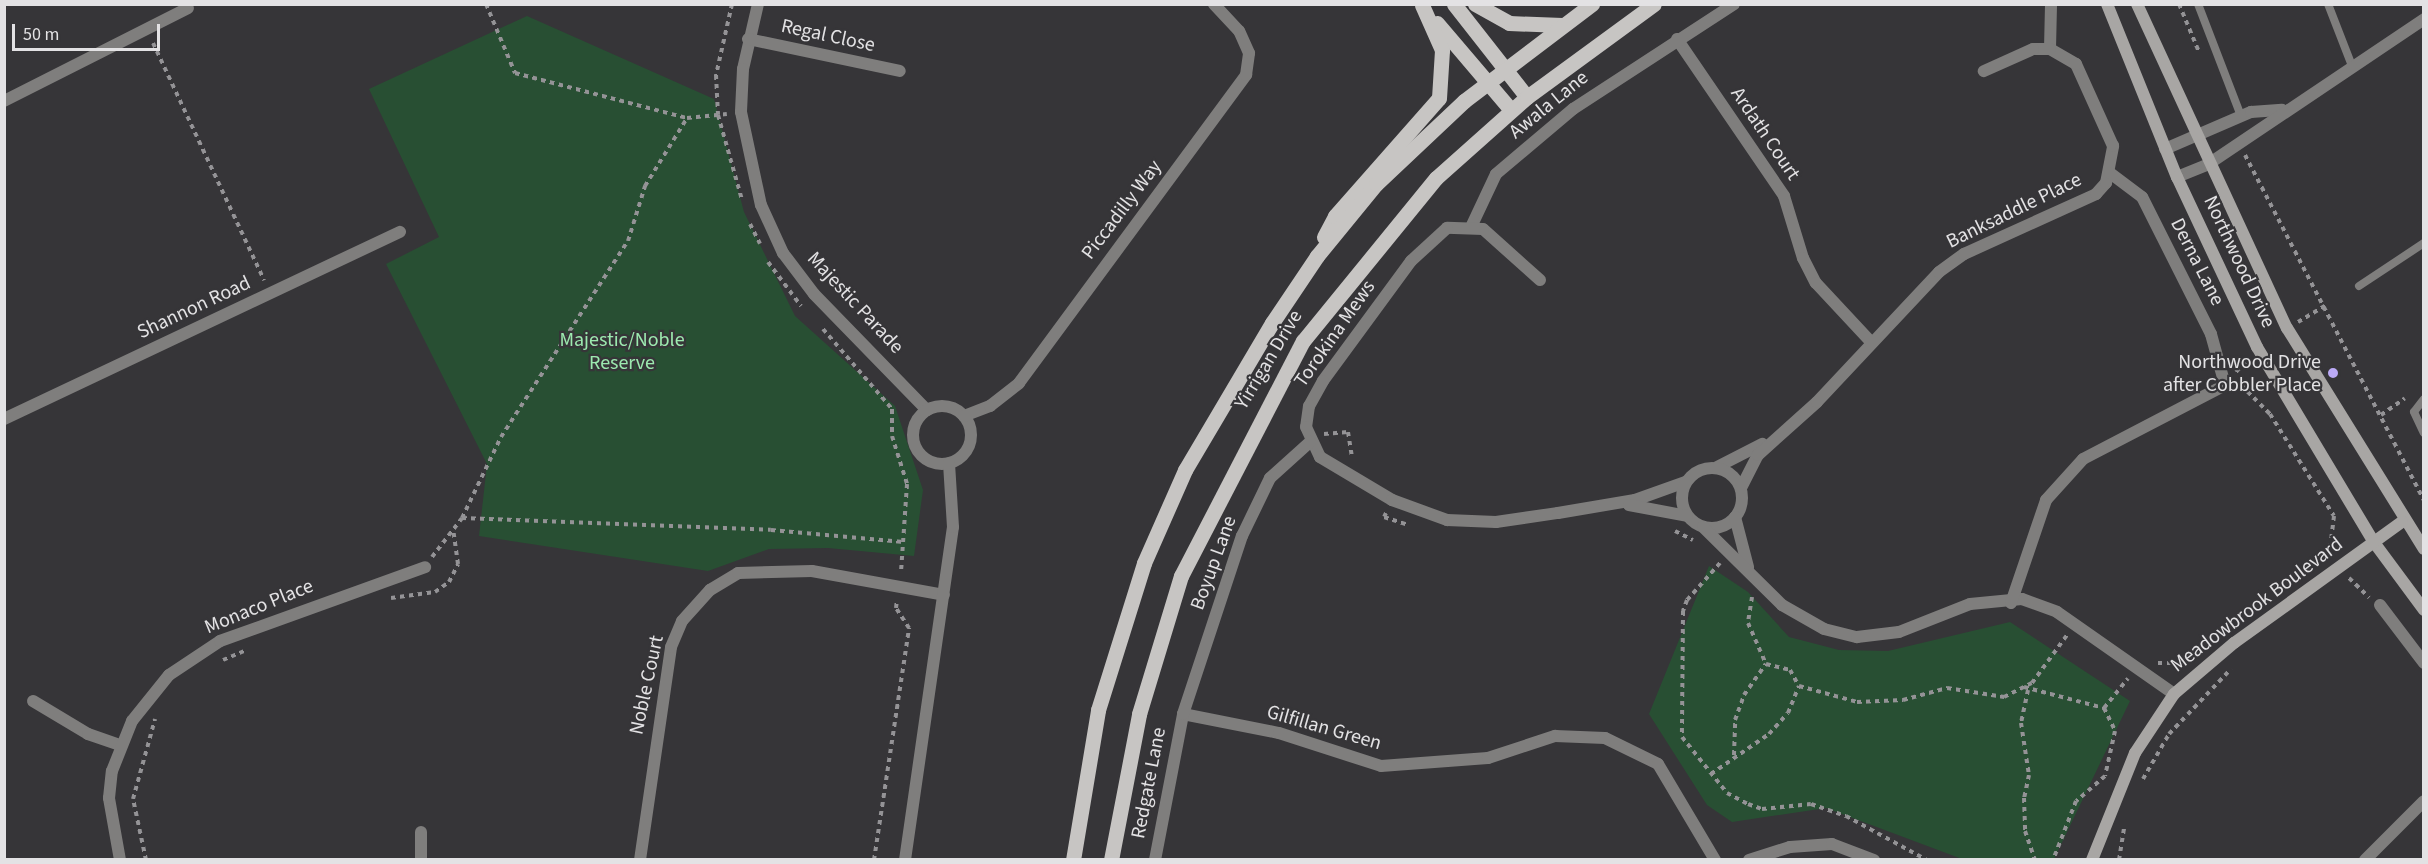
<!DOCTYPE html>
<html>
<head>
<meta charset="utf-8">
<style>
  body { margin:0 }
  #map { position:relative; width:2428px; height:864px; overflow:hidden; background:#363538; font-family:"Source Sans 3",sans-serif }
  div>[style] { position:absolute }
  [style*='--x'] { left:calc(var(--x)*1px); top:calc(var(--y)*1px); width:calc(var(--w)*1px); rotate:calc(var(--a)*1deg) }
  .green>* { inset:0; background:#284f33 }
  .path>* { height:4px; margin-top:-2px; transform-origin:0; background:repeating-linear-gradient(90deg,#949396 0 4.5px,transparent 0 9px) }
  .lane>* { height:8px; margin:-4px; padding:0 4px; transform-origin:4px; border-radius:4px; background:#7f7e7d }
  .street>* { height:12px; margin:-6px; padding:0 6px; transform-origin:6px; border-radius:6px; background:#7f7e7d }
  .street>.ring { margin:-6px; padding:0; box-sizing:content-box; background:none; border:12px solid #7f7e7d; border-radius:50% }
  .secondary>* { height:12px; margin:-6px; padding:0 6px; transform-origin:6px; border-radius:6px; background:#a8a6a4 }
  .primary>* { height:15px; margin:-7.5px; padding:0 7.5px; transform-origin:7.5px; border-radius:7.5px; background:#c7c5c3 }
  .dots>* { width:16px; height:16px; translate:-50% -50%; box-sizing:border-box; border:3px solid #363538; border-radius:50% }
  span { translate:-50% -50%; white-space:nowrap; text-align:center; line-height:1.15; -webkit-text-stroke:4.5px #363538; paint-order:stroke }
  .street-label { font-size:20px; color:#e3e2e4 }
  .park-label { font-size:20px; color:#9ce9af }
  .poi-label { font-size:20px; color:#e3e2e4 }
  .right { translate:-100% -50%; text-align:right }
  .frame { position:absolute; inset:0; border:6px solid #e3e2e4; pointer-events:none }
  .scale { position:absolute; left:12px; top:24px; width:148px; height:27px; box-sizing:border-box; border:3px solid #e3e2e4; border-top:0; padding-left:8px; font-size:18px; line-height:21px; white-space:nowrap; color:#e3e2e4; -webkit-text-stroke:4px #363538; paint-order:stroke }
</style>
</head>
<body>
<div id="map">
  <div class="green">
    <i style="clip-path:polygon(527px 16px,714px 99px,744px 212px,795px 316px,895px 406px,923px 490px,914px 556px,828px 548px,769px 549px,708px 571px,479px 536px,487px 464px,386px 264px,439px 237px,369px 89px)"></i>
    <i style="clip-path:polygon(1709px 566px,1748px 592px,1789px 637px,1839px 650px,1888px 651px,2010px 622px,2130px 701px,2054px 859px,1962px 859px,1826px 808px,1732px 822px,1707px 805px,1649px 714px)"></i>
  </div>
  <div class="path">
    <i style="--x:486;--y:4;--w:75;--a:67.2"></i>
    <i style="--x:515;--y:73;--w:178;--a:14.7"></i>
    <i style="--x:732;--y:4;--w:73;--a:102.7"></i>
    <i style="--x:716;--y:75;--w:40;--a:87.1"></i>
    <i style="--x:718;--y:115;--w:88;--a:74.2"></i>
    <i style="--x:2179;--y:4;--w:52;--a:67.4"></i>
    <i style="--x:153;--y:43;--w:262;--a:64.9"></i>
    <i style="--x:2245;--y:155;--w:390;--a:62.6"></i>
    <i style="--x:750;--y:224;--w:22;--a:63"></i>
    <i style="--x:768;--y:262;--w:55;--a:53.1"></i>
    <i style="--x:2298;--y:322;--w:33;--a:-31"></i>
    <i style="--x:823;--y:329;--w:106;--a:49.2"></i>
    <i style="--x:892;--y:409;--w:27;--a:90"></i>
    <i style="--x:892;--y:436;--w:50;--a:72.6"></i>
    <i style="--x:907;--y:484;--w:88;--a:93.9"></i>
    <i style="--x:2236;--y:372;--w:16;--a:-47"></i>
    <i style="--x:2241;--y:385;--w:41;--a:45"></i>
    <i style="--x:2270;--y:414;--w:120;--a:57.9"></i>
    <i style="--x:2334;--y:516;--w:35;--a:97"></i>
    <i style="--x:2381;--y:415;--w:29;--a:-35"></i>
    <i style="--x:1324;--y:434;--w:24;--a:-5"></i>
    <i style="--x:1348;--y:432;--w:26;--a:81"></i>
    <i style="--x:1386;--y:513;--w:4;--a:117"></i>
    <i style="--x:1384;--y:517;--w:26;--a:18"></i>
    <i style="--x:462;--y:518;--w:309;--a:2.2"></i>
    <i style="--x:771;--y:530;--w:133;--a:5.2"></i>
    <i style="--x:1675;--y:531;--w:20;--a:27"></i>
    <i style="--x:432;--y:557;--w:49;--a:-52.4"></i>
    <i style="--x:462;--y:518;--w:90;--a:-64.3"></i>
    <i style="--x:501;--y:437;--w:234;--a:-57.1"></i>
    <i style="--x:628;--y:241;--w:58;--a:-72.8"></i>
    <i style="--x:645;--y:186;--w:80;--a:-58.3"></i>
    <i style="--x:687;--y:118;--w:40;--a:-5.7"></i>
    <i style="--x:1720;--y:563;--w:50;--a:131.7"></i>
    <i style="--x:1687;--y:600;--w:12;--a:110"></i>
    <i style="--x:1683;--y:611;--w:126;--a:90.5"></i>
    <i style="--x:1682;--y:737;--w:72;--a:51.2"></i>
    <i style="--x:1727;--y:793;--w:24;--a:28"></i>
    <i style="--x:1748;--y:804;--w:15;--a:20"></i>
    <i style="--x:1762;--y:809;--w:49;--a:-5.8"></i>
    <i style="--x:1811;--y:804;--w:37;--a:19"></i>
    <i style="--x:1846;--y:816;--w:92;--a:28.5"></i>
    <i style="--x:2349;--y:578;--w:28;--a:44"></i>
    <i style="--x:1752;--y:597;--w:26;--a:99"></i>
    <i style="--x:1748;--y:623;--w:45;--a:66.3"></i>
    <i style="--x:1766;--y:664;--w:25;--a:14"></i>
    <i style="--x:1790;--y:670;--w:18;--a:61"></i>
    <i style="--x:1799;--y:686;--w:60;--a:15.4"></i>
    <i style="--x:1857;--y:702;--w:46;--a:-2.5"></i>
    <i style="--x:1903;--y:700;--w:46;--a:-15.3"></i>
    <i style="--x:1947;--y:688;--w:58;--a:9"></i>
    <i style="--x:2004;--y:697;--w:31;--a:-27"></i>
    <i style="--x:2032;--y:683;--w:59;--a:-53.9"></i>
    <i style="--x:391;--y:598;--w:44;--a:-7.8"></i>
    <i style="--x:435;--y:592;--w:17;--a:-36"></i>
    <i style="--x:449;--y:582;--w:20;--a:-63"></i>
    <i style="--x:458;--y:564;--w:34;--a:-98"></i>
    <i style="--x:223;--y:660;--w:23;--a:-23"></i>
    <i style="--x:2158;--y:663;--w:28;--a:0"></i>
    <i style="--x:2024;--y:687;--w:83;--a:14.7"></i>
    <i style="--x:2104;--y:708;--w:25;--a:64"></i>
    <i style="--x:2115;--y:731;--w:46;--a:102.5"></i>
    <i style="--x:2105;--y:776;--w:38;--a:139"></i>
    <i style="--x:2076;--y:801;--w:63;--a:111.3"></i>
    <i style="--x:2028;--y:690;--w:34;--a:102"></i>
    <i style="--x:2021;--y:723;--w:53;--a:81.3"></i>
    <i style="--x:2029;--y:775;--w:24;--a:102"></i>
    <i style="--x:2024;--y:798;--w:33;--a:88"></i>
    <i style="--x:2025;--y:831;--w:31;--a:71"></i>
    <i style="--x:2104;--y:708;--w:38;--a:-51"></i>
    <i style="--x:1734;--y:755;--w:35;--a:-88"></i>
    <i style="--x:1735;--y:720;--w:27;--a:-70"></i>
    <i style="--x:1744;--y:695;--w:38;--a:-55"></i>
    <i style="--x:1711;--y:774;--w:70;--a:-34.6"></i>
    <i style="--x:1769;--y:734;--w:28;--a:-48"></i>
    <i style="--x:1788;--y:713;--w:29;--a:-68"></i>
    <i style="--x:2143;--y:779;--w:52;--a:-60"></i>
    <i style="--x:2169;--y:734;--w:90;--a:-46.4"></i>
    <i style="--x:146;--y:860;--w:62;--a:-102"></i>
    <i style="--x:133;--y:799;--w:83;--a:-74.6"></i>
    <i style="--x:874;--y:860;--w:235;--a:-81.4"></i>
    <i style="--x:909;--y:628;--w:24;--a:-123"></i>
    <i style="--x:896;--y:608;--w:8;--a:-83"></i>
    <i style="--x:2119;--y:860;--w:32;--a:-81"></i>
  </div>
  <div class="lane">
    <i style="--x:2198;--y:4;--w:120;--a:69"></i>
    <i style="--x:2328;--y:4;--w:66;--a:68.8"></i>
    <i style="--x:2359;--y:286;--w:78;--a:-33.5"></i>
    <i style="--x:2424;--y:399;--w:16;--a:128"></i>
    <i style="--x:2414;--y:412;--w:23;--a:65"></i>
  </div>
  <div class="street">
    <i style="--x:758;--y:4;--w:67;--a:103"></i>
    <i style="--x:743;--y:69;--w:43;--a:92.7"></i>
    <i style="--x:741;--y:112;--w:95;--a:77.9"></i>
    <i style="--x:761;--y:205;--w:53;--a:65.4"></i>
    <i style="--x:783;--y:253;--w:51;--a:52.9"></i>
    <i style="--x:814;--y:294;--w:162;--a:45.8"></i>
    <i style="--x:748;--y:39;--w:155;--a:11.9"></i>
    <i style="--x:1677;--y:39;--w:190;--a:55.7"></i>
    <i style="--x:1784;--y:196;--w:65;--a:73"></i>
    <i style="--x:1803;--y:258;--w:28;--a:63"></i>
    <i style="--x:1816;--y:283;--w:81;--a:47"></i>
    <i style="--x:2050;--y:49;--w:45;--a:-88.7"></i>
    <i style="--x:4;--y:101;--w:206;--a:-26.8"></i>
    <i style="--x:2165;--y:149;--w:94;--a:-23.3"></i>
    <i style="--x:2251;--y:112;--w:31;--a:-4"></i>
    <i style="--x:2177;--y:177;--w:32;--a:-22"></i>
    <i style="--x:2207;--y:165;--w:262;--a:-33.9"></i>
    <i style="--x:1472;--y:225;--w:56;--a:-64.8"></i>
    <i style="--x:1496;--y:174;--w:101;--a:-40.2"></i>
    <i style="--x:1573;--y:109;--w:192;--a:-33.1"></i>
    <i style="--x:1540;--y:280;--w:76;--a:-138.2"></i>
    <i style="--x:1483;--y:229;--w:36;--a:-178"></i>
    <i style="--x:1447;--y:228;--w:49;--a:137.5"></i>
    <i style="--x:1411;--y:261;--w:149;--a:126.3"></i>
    <i style="--x:1323;--y:381;--w:29;--a:119"></i>
    <i style="--x:1309;--y:406;--w:21;--a:98"></i>
    <i style="--x:1306;--y:427;--w:33;--a:65"></i>
    <i style="--x:1320;--y:457;--w:84;--a:30.8"></i>
    <i style="--x:1392;--y:500;--w:59;--a:20"></i>
    <i style="--x:1447;--y:520;--w:49;--a:2.3"></i>
    <i style="--x:1496;--y:522;--w:63;--a:-8.3"></i>
    <i style="--x:1558;--y:513;--w:78;--a:-9.6"></i>
    <i style="--x:1635;--y:500;--w:53;--a:-19.8"></i>
    <i class="ring" style="left:913px;top:406px;width:46px;height:46px"></i>
    <i style="--x:964;--y:416;--w:28;--a:-21"></i>
    <i style="--x:990;--y:406;--w:37;--a:-38"></i>
    <i style="--x:1019;--y:383;--w:383;--a:-53.6"></i>
    <i style="--x:1246;--y:75;--w:22;--a:-82"></i>
    <i style="--x:1249;--y:53;--w:24;--a:-114"></i>
    <i style="--x:1239;--y:31;--w:37;--a:-133"></i>
    <i style="--x:4;--y:419;--w:438;--a:-25.3"></i>
    <i style="--x:1717;--y:467;--w:51;--a:-27.1"></i>
    <i class="ring" style="left:1682px;top:468px;width:48px;height:48px"></i>
    <i style="--x:1741;--y:488;--w:37;--a:-63"></i>
    <i style="--x:1758;--y:455;--w:79;--a:-41.9"></i>
    <i style="--x:1817;--y:402;--w:178;--a:-46.8"></i>
    <i style="--x:1939;--y:272;--w:31;--a:-36"></i>
    <i style="--x:1964;--y:254;--w:145;--a:-24.4"></i>
    <i style="--x:2096;--y:194;--w:15;--a:-48"></i>
    <i style="--x:2106;--y:183;--w:38;--a:-79"></i>
    <i style="--x:2113;--y:146;--w:90;--a:-114.3"></i>
    <i style="--x:2076;--y:64;--w:30;--a:-150"></i>
    <i style="--x:2050;--y:49;--w:17;--a:180"></i>
    <i style="--x:2033;--y:49;--w:54;--a:155.8"></i>
    <i style="--x:1629;--y:505;--w:59;--a:10.7"></i>
    <i style="--x:1735;--y:517;--w:52;--a:75.4"></i>
    <i style="--x:1703;--y:527;--w:111;--a:44.6"></i>
    <i style="--x:1782;--y:605;--w:48;--a:29.7"></i>
    <i style="--x:1824;--y:629;--w:34;--a:14"></i>
    <i style="--x:1857;--y:637;--w:42;--a:-6.8"></i>
    <i style="--x:1899;--y:632;--w:76;--a:-21.5"></i>
    <i style="--x:1970;--y:604;--w:52;--a:-5.5"></i>
    <i style="--x:2022;--y:599;--w:37;--a:20"></i>
    <i style="--x:2057;--y:612;--w:143;--a:35"></i>
    <i style="--x:2011;--y:603;--w:109;--a:-71.2"></i>
    <i style="--x:2046;--y:500;--w:55;--a:-47.9"></i>
    <i style="--x:2083;--y:459;--w:160;--a:-27.5"></i>
    <i style="--x:2225;--y:385;--w:53;--a:-105.4"></i>
    <i style="--x:2211;--y:334;--w:153;--a:-116.7"></i>
    <i style="--x:2142;--y:197;--w:40;--a:-143"></i>
    <i style="--x:2380;--y:605;--w:73;--a:52.8"></i>
    <i style="--x:33;--y:701;--w:64;--a:31"></i>
    <i style="--x:88;--y:734;--w:34;--a:19"></i>
    <i style="--x:1183;--y:714;--w:98;--a:11.2"></i>
    <i style="--x:1279;--y:733;--w:107;--a:17.9"></i>
    <i style="--x:1381;--y:766;--w:107;--a:-4.3"></i>
    <i style="--x:1488;--y:758;--w:71;--a:-18.2"></i>
    <i style="--x:1555;--y:736;--w:50;--a:2.3"></i>
    <i style="--x:1605;--y:738;--w:59;--a:26.1"></i>
    <i style="--x:1658;--y:764;--w:112;--a:59.3"></i>
    <i style="--x:120;--y:860;--w:63;--a:-100.1"></i>
    <i style="--x:109;--y:798;--w:27;--a:-84"></i>
    <i style="--x:112;--y:771;--w:54;--a:-68.2"></i>
    <i style="--x:132;--y:721;--w:59;--a:-51.2"></i>
    <i style="--x:169;--y:675;--w:61;--a:-33.7"></i>
    <i style="--x:220;--y:641;--w:218;--a:-19.8"></i>
    <i style="--x:421;--y:860;--w:28;--a:-90"></i>
    <i style="--x:640;--y:860;--w:215;--a:-81.7"></i>
    <i style="--x:671;--y:647;--w:28;--a:-67"></i>
    <i style="--x:682;--y:621;--w:42;--a:-47.9"></i>
    <i style="--x:710;--y:590;--w:33;--a:-31"></i>
    <i style="--x:738;--y:573;--w:74;--a:-1.5"></i>
    <i style="--x:812;--y:571;--w:134;--a:10.3"></i>
    <i style="--x:905;--y:860;--w:336;--a:-81.8"></i>
    <i style="--x:953;--y:527;--w:64;--a:-93.6"></i>
    <i style="--x:1155;--y:860;--w:149;--a:-79.1"></i>
    <i style="--x:1183;--y:714;--w:188;--a:-71.7"></i>
    <i style="--x:1242;--y:536;--w:64;--a:-64.2"></i>
    <i style="--x:1270;--y:478;--w:54;--a:-42"></i>
    <i style="--x:1749;--y:860;--w:43;--a:-17.6"></i>
    <i style="--x:1790;--y:847;--w:42;--a:-4.1"></i>
    <i style="--x:1832;--y:844;--w:45;--a:20.9"></i>
    <i style="--x:2365;--y:860;--w:83;--a:-45"></i>
  </div>
  <div class="secondary">
    <i style="--x:2107;--y:4;--w:187;--a:68"></i>
    <i style="--x:2177;--y:177;--w:188;--a:64.8"></i>
    <i style="--x:2257;--y:347;--w:226;--a:59.1"></i>
    <i style="--x:2373;--y:541;--w:86;--a:53.5"></i>
    <i style="--x:2137;--y:4;--w:357;--a:65.2"></i>
    <i style="--x:2287;--y:328;--w:260;--a:58.2"></i>
    <i style="--x:2092;--y:860;--w:115;--a:-68.1"></i>
    <i style="--x:2135;--y:753;--w:71;--a:-56.5"></i>
    <i style="--x:2174;--y:694;--w:79;--a:-40.4"></i>
    <i style="--x:2234;--y:643;--w:207;--a:-35.8"></i>
  </div>
  <div class="primary">
    <i style="--x:1454;--y:4;--w:118;--a:51.9"></i>
    <i style="--x:1475;--y:4;--w:39;--a:29"></i>
    <i style="--x:1509;--y:23;--w:53;--a:2.2"></i>
    <i style="--x:1437;--y:23;--w:114;--a:49.6"></i>
    <i style="--x:1324;--y:237;--w:24;--a:-62"></i>
    <i style="--x:1335;--y:216;--w:157;--a:-48.6"></i>
    <i style="--x:1439;--y:98;--w:48;--a:-86.4"></i>
    <i style="--x:1442;--y:50;--w:49;--a:-114"></i>
    <i style="--x:1073;--y:860;--w:152;--a:-80.5"></i>
    <i style="--x:1098;--y:710;--w:154;--a:-72.6"></i>
    <i style="--x:1144;--y:563;--w:102;--a:-66.2"></i>
    <i style="--x:1185;--y:470;--w:171;--a:-59.4"></i>
    <i style="--x:1272;--y:323;--w:81;--a:-56.1"></i>
    <i style="--x:1317;--y:256;--w:93;--a:-50.7"></i>
    <i style="--x:1376;--y:184;--w:121;--a:-43.3"></i>
    <i style="--x:1464;--y:101;--w:161;--a:-37.2"></i>
    <i style="--x:1111;--y:860;--w:149;--a:-79.1"></i>
    <i style="--x:1139;--y:714;--w:144;--a:-73.1"></i>
    <i style="--x:1181;--y:576;--w:265;--a:-62.6"></i>
    <i style="--x:1303;--y:341;--w:210;--a:-50.8"></i>
    <i style="--x:1436;--y:178;--w:122;--a:-41.7"></i>
    <i style="--x:1527;--y:97;--w:157;--a:-36.2"></i>
  </div>
  <div class="dots">
    <i style="left:2333px;top:373px;background:#bbaaf6"></i>
  </div>
  <div class="street-label">
    <span style="left:828px;top:36px;rotate:12deg">Regal Close</span>
    <span style="left:1549px;top:105px;rotate:-39deg">Awala Lane</span>
    <span style="left:1765px;top:134px;rotate:56deg">Ardath Court</span>
    <span style="left:1122px;top:210px;rotate:-53deg">Piccadilly Way</span>
    <span style="left:2014px;top:211px;rotate:-26deg">Banksaddle Place</span>
    <span style="left:2197px;top:262px;rotate:63deg">Derna Lane</span>
    <span style="left:2239px;top:262px;rotate:65deg">Northwood Drive</span>
    <span style="left:855px;top:303px;rotate:47deg">Majestic Parade</span>
    <span style="left:194px;top:308px;rotate:-25deg">Shannon Road</span>
    <span style="left:1335px;top:334px;rotate:-55deg">Torokina Mews</span>
    <span style="left:1269px;top:360px;rotate:-59deg">Yirrigan Drive</span>
    <span style="left:1214px;top:563px;rotate:-70deg">Boyup Lane</span>
    <span style="left:2257px;top:605px;rotate:-37deg">Meadowbrook Boulevard</span>
    <span style="left:259px;top:607px;rotate:-22deg">Monaco Place</span>
    <span style="left:647px;top:685px;rotate:-78deg">Noble Court</span>
    <span style="left:1324px;top:728px;rotate:16deg">Gilfillan Green</span>
    <span style="left:1149px;top:783px;rotate:-79deg">Redgate Lane</span>
  </div>
  <div class="park-label">
    <span style="left:622px;top:352px">Majestic/Noble<br>Reserve</span>
  </div>
  <div class="poi-label">
    <span class="right" style="left:2321px;top:374px">Northwood Drive<br>after Cobbler Place</span>
  </div>
  <div class="frame"></div>
  <div class="scale">50 m</div>
</div>
</body>
</html>
